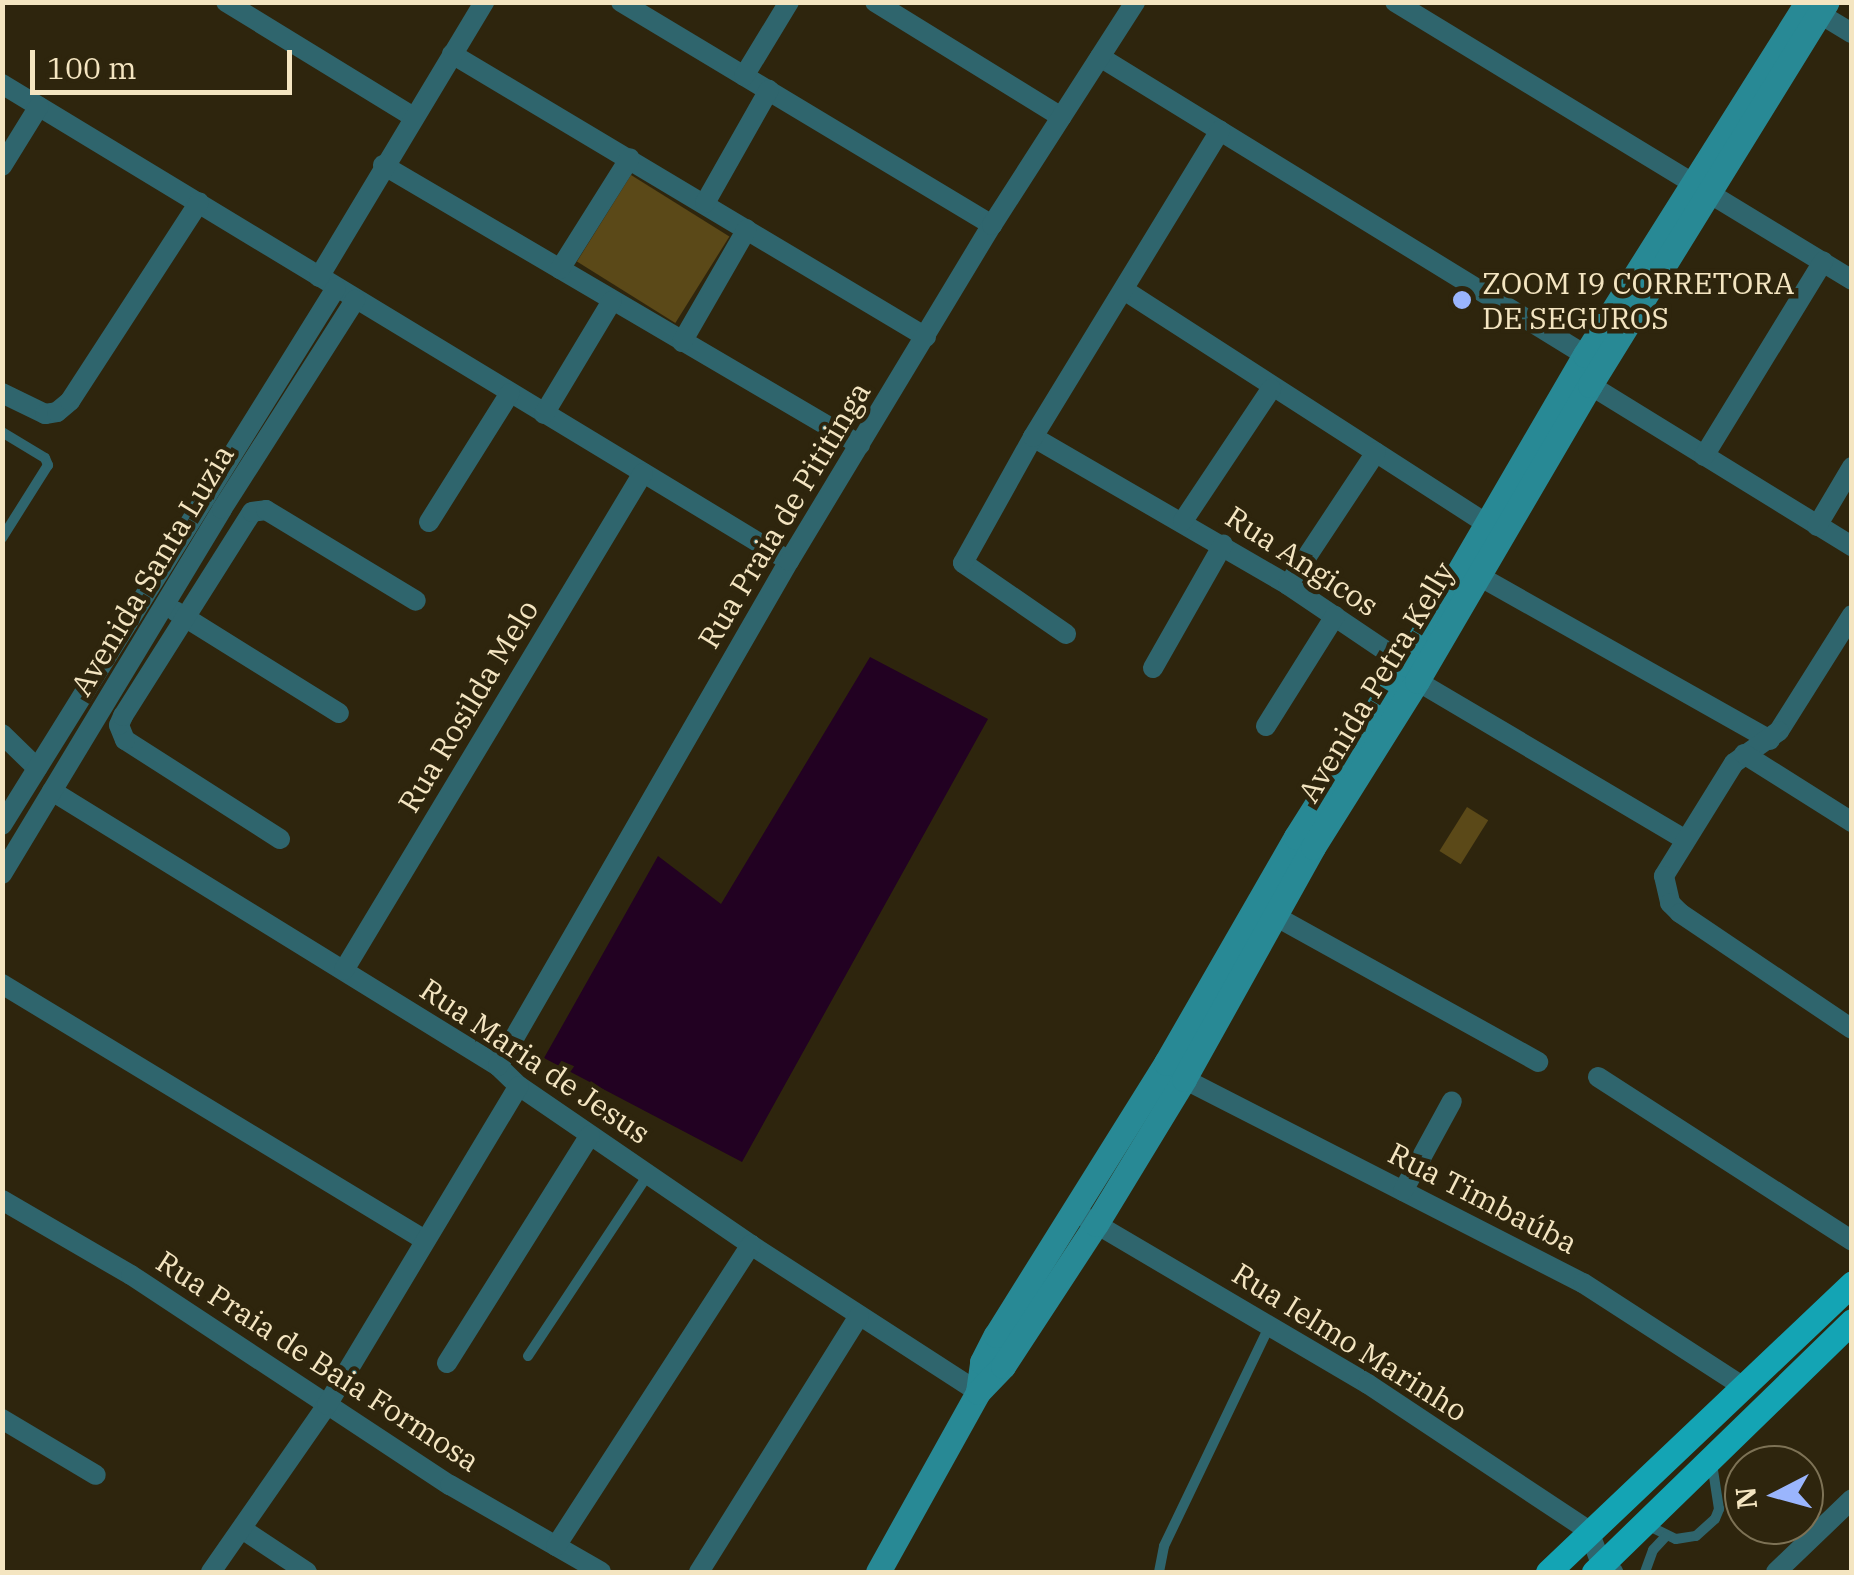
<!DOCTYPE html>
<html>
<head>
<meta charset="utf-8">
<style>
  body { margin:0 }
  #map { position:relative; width:1854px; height:1575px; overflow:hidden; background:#2e250d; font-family:"IBM Plex Serif",serif }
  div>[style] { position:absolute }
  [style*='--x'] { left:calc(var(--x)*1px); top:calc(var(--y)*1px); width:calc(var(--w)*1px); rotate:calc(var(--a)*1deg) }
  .green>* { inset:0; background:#5b4918; transform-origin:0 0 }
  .water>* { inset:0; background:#220122 }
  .lane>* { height:10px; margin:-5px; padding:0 5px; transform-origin:5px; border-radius:5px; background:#2f656d }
  .street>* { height:20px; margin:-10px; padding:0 10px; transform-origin:10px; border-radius:10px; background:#2f656d }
  .secondary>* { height:25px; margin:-12.5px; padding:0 12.5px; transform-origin:12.5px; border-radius:12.5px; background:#288995 }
  .primary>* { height:25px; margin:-12.5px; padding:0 12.5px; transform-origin:12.5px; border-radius:12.5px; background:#14a4b4 }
  .dots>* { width:28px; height:28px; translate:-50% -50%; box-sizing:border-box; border:5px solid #2e250d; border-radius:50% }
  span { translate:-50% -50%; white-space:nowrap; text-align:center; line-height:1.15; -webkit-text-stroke:9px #2e250d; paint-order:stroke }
  .poi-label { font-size:30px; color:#f4e5c1 }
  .left { translate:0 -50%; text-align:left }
  .street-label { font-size:30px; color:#f4e5c1 }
  .frame { position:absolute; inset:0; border:5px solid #f4e5c1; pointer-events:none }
  .north { position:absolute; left:1724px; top:1445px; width:100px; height:100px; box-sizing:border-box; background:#2e250d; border:2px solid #7d7255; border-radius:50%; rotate:264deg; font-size:28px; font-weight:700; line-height:40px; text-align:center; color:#f4e5c1 }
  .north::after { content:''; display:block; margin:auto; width:35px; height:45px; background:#9ab5fd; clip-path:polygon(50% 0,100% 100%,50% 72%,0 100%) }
  .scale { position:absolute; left:30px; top:50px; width:262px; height:45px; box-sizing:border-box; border:5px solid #f4e5c1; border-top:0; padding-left:12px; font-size:30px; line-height:35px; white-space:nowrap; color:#f4e5c1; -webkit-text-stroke:8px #2e250d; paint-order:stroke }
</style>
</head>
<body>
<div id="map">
  <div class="green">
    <i style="left:631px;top:175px;width:116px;height:102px;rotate:32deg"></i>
    <i style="left:1467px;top:807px;width:25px;height:52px;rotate:32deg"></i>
  </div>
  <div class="water">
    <i style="clip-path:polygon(870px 657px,988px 719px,742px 1162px,544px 1058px,658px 856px,721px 904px)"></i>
  </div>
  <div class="lane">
    <i style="--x:2;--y:432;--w:50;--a:31.2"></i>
    <i style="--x:45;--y:458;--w:8;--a:67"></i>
    <i style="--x:48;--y:465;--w:86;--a:122.2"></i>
    <i style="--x:528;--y:1356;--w:217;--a:-56.5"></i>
    <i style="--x:1645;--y:1524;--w:34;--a:26"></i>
    <i style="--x:1676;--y:1539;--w:20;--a:-9"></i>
    <i style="--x:1696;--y:1536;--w:25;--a:-42"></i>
    <i style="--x:1715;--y:1519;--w:11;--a:-68"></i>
    <i style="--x:1719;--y:1509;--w:46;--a:-98.8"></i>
    <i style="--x:1159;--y:1572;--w:26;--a:-79"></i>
    <i style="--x:1164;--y:1546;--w:243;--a:-64.4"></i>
    <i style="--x:1645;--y:1572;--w:23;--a:-70"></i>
    <i style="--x:1653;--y:1550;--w:19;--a:-47"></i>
  </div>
  <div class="street">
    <i style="--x:226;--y:2;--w:218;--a:31.5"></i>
    <i style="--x:621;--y:2;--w:433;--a:31"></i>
    <i style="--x:875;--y:2;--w:219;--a:31.7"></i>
    <i style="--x:1395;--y:2;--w:535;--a:31.31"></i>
    <i style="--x:1820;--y:14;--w:37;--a:31"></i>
    <i style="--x:452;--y:54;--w:552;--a:30.84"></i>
    <i style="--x:1100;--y:57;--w:569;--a:31.57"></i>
    <i style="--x:744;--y:76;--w:87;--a:-58.7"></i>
    <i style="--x:2;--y:84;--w:920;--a:31.22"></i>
    <i style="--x:383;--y:165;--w:553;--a:30.41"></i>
    <i style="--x:2;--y:166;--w:70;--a:-58.3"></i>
    <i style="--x:705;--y:203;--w:130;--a:-60.5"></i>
    <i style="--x:560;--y:269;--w:131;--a:-57.8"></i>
    <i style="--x:319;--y:277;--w:321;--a:-59"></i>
    <i style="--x:1124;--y:290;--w:432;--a:32.8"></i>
    <i style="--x:682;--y:342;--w:130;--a:-60.1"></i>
    <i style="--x:1590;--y:385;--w:308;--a:31.6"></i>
    <i style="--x:2;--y:393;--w:48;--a:26"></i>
    <i style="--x:45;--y:414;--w:12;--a:-9"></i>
    <i style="--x:57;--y:412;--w:17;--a:-40"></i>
    <i style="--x:70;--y:401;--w:237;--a:-57"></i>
    <i style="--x:544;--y:414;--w:132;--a:-59"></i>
    <i style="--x:1033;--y:437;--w:295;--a:30.1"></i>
    <i style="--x:1288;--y:585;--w:141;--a:34"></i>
    <i style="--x:1405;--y:664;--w:21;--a:55"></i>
    <i style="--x:1417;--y:681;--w:310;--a:30.6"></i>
    <i style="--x:1704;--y:456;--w:228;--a:-58.5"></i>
    <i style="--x:1183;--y:521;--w:159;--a:-56.3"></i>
    <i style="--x:429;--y:522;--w:152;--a:-57.9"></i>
    <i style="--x:1817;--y:526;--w:69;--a:-59.3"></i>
    <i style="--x:1479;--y:576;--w:334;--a:29.4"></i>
    <i style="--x:1288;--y:585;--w:159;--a:-56.5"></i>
    <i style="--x:175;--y:611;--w:193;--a:31.9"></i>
    <i style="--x:1852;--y:615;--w:137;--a:122.2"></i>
    <i style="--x:1779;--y:731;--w:55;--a:144.6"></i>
    <i style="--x:1734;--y:763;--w:133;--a:121.8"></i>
    <i style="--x:1664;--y:876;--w:28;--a:77"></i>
    <i style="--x:1670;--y:903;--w:14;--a:45"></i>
    <i style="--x:1680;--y:913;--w:207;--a:34"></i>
    <i style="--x:1066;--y:634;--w:125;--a:-145.4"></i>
    <i style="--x:963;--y:563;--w:144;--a:-60.9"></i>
    <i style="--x:1033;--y:437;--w:359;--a:-58.6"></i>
    <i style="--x:1153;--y:668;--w:142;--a:-60.4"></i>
    <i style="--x:1266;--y:726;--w:130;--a:-57.9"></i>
    <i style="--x:2;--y:734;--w:49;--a:44.2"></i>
    <i style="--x:1744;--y:754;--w:128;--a:32.2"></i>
    <i style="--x:52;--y:791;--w:524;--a:31.66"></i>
    <i style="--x:498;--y:1066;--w:29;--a:44"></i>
    <i style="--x:519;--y:1086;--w:281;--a:34.4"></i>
    <i style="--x:751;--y:1245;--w:270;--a:32.9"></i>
    <i style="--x:2;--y:825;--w:632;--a:-58.12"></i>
    <i style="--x:280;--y:839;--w:184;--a:-147.4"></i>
    <i style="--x:125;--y:740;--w:16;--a:-112"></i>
    <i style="--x:119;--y:725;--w:10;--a:-66"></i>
    <i style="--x:123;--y:716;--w:241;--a:-57.7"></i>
    <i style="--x:252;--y:512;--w:14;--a:-8"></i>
    <i style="--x:266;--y:510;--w:175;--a:31.2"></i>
    <i style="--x:2;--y:874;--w:426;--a:-58.9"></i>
    <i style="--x:222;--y:509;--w:248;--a:-57.5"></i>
    <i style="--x:1275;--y:916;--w:301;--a:29"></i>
    <i style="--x:344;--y:970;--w:580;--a:-58.97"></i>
    <i style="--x:2;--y:984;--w:494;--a:31.2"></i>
    <i style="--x:498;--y:1066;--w:583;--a:-60.05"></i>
    <i style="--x:789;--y:561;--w:393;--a:-58.9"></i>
    <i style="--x:992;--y:225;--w:265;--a:-57.3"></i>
    <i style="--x:1598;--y:1077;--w:302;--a:32.8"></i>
    <i style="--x:1184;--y:1079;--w:448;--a:27.1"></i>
    <i style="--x:1583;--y:1283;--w:193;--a:32.9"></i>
    <i style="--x:1403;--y:1191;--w:102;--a:-61.4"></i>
    <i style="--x:2;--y:1200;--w:149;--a:30.2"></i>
    <i style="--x:131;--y:1275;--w:382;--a:33.4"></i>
    <i style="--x:450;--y:1485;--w:174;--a:29.9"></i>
    <i style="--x:1086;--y:1218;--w:327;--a:30.5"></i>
    <i style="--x:1368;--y:1384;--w:265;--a:33.6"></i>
    <i style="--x:1589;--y:1531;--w:37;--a:70"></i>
    <i style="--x:1602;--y:1566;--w:13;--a:29"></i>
    <i style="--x:447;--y:1363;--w:269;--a:-57.9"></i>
    <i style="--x:2;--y:1419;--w:109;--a:30.8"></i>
    <i style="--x:242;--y:1529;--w:78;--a:33.5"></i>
    <i style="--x:556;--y:1546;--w:359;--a:-57.1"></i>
    <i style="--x:211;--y:1572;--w:203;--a:-55.2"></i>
    <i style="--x:327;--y:1405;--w:372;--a:-59"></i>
    <i style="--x:699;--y:1572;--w:302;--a:-58"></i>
    <i style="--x:1776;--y:1572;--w:105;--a:-43.8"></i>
  </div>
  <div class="secondary">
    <i style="--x:978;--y:1392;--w:30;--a:-82"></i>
    <i style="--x:982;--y:1362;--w:30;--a:-63"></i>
    <i style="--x:996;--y:1335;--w:321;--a:-58"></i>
    <i style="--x:1166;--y:1063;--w:261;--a:-60.1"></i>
    <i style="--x:1296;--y:837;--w:204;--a:-57.8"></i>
    <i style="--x:1405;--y:664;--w:358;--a:-59.8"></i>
    <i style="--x:1585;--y:355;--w:415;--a:-57.8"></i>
    <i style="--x:878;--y:1572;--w:206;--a:-60.9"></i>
    <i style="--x:978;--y:1392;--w:36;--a:-46"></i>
    <i style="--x:1003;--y:1366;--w:170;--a:-56.8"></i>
    <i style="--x:1096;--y:1224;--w:170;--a:-58.7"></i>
    <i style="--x:1184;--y:1079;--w:265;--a:-60.9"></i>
    <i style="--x:1313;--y:847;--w:196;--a:-57.9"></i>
    <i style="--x:1417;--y:681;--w:343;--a:-59.7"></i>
    <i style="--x:1590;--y:385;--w:450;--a:-58.3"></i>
  </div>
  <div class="primary">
    <i style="--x:1548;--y:1572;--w:419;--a:-43.5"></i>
    <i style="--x:1594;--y:1572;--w:360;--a:-44.2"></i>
  </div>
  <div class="dots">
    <i style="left:1462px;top:300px;background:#9ab5fd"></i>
  </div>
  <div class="poi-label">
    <span class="left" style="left:1482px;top:300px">ZOOM I9 CORRETORA<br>DE SEGUROS</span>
  </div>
  <div class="street-label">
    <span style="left:784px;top:515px;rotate:-59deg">Rua Praia de Pititinga</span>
    <span style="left:1302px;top:561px;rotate:33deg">Rua Angicos</span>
    <span style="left:152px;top:570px;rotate:-59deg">Avenida Santa Luzia</span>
    <span style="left:1376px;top:682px;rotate:-59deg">Avenida Petra Kelly</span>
    <span style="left:468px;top:706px;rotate:-59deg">Rua Rosilda Melo</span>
    <span style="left:535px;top:1061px;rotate:34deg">Rua Maria de Jesus</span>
    <span style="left:1483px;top:1198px;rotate:27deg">Rua Timbaúba</span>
    <span style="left:1350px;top:1342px;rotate:32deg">Rua Ielmo Marinho</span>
    <span style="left:318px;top:1361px;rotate:33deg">Rua Praia de Baia Formosa</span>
  </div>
  <div class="frame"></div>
  <div class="north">N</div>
  <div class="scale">100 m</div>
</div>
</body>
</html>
